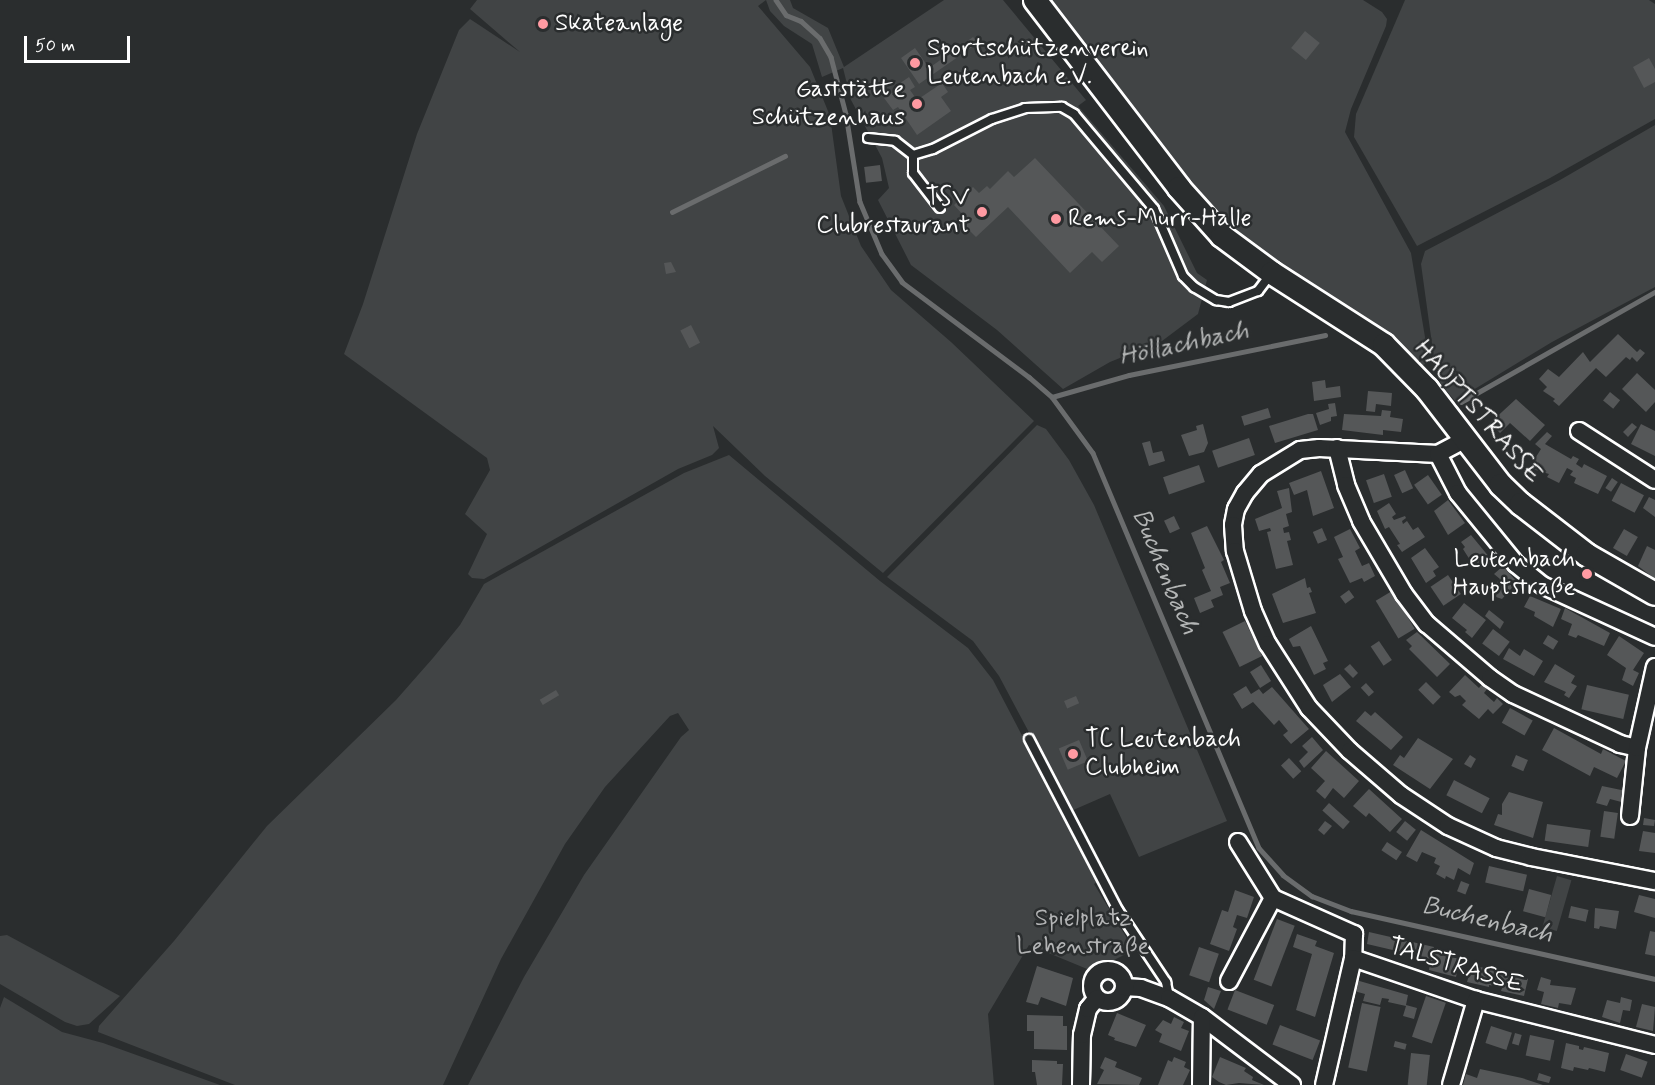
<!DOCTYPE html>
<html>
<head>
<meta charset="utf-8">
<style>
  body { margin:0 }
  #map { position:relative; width:1655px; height:1085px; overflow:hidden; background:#2a2d2e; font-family:Mynerve,sans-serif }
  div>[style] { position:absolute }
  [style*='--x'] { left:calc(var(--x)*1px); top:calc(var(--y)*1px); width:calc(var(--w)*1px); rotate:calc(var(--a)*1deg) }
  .green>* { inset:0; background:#414445; transform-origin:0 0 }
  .stream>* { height:4.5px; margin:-2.25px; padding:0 2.25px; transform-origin:2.25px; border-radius:2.25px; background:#6a6c6d }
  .building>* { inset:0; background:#555758; transform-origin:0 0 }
  .roads { filter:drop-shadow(2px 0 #fff) drop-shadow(-2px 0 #fff) drop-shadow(0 2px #fff) drop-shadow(0 -2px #fff) }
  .lane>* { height:8px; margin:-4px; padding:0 4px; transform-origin:4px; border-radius:4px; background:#2a2d2e }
  .street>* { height:16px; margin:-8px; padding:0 8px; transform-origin:8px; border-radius:8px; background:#2a2d2e }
  .street>.ring { margin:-8px; padding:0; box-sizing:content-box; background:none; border:16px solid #2a2d2e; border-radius:50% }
  .secondary>* { height:22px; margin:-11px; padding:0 11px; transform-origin:11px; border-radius:11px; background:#2a2d2e }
  .dots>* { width:16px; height:16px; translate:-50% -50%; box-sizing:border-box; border:3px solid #2a2d2e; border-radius:50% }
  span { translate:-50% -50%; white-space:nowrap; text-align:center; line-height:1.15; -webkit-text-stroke:5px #2a2d2e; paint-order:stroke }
  .poi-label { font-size:24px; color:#fff }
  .left { translate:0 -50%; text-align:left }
  .right { translate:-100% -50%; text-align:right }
  .street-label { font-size:24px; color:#fff }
  .park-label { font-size:24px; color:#b3b4b5 }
  .water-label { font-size:26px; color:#b4b6b6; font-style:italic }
  .scale { position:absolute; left:24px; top:36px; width:106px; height:27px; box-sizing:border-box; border:3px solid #fff; border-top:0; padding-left:8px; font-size:18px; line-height:21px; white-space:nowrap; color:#fff; -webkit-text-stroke:4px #2a2d2e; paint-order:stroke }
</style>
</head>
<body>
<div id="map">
  <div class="green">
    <i style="clip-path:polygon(477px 0,790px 0,793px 8px,828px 28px,844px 67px,944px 0,1003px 0,1086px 100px,1078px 106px,1164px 206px,1197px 273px,1207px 280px,1198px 314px,1162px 341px,1110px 362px,1063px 389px,997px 330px,911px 265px,878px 200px,889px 188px,882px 158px,851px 100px,843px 68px,822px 77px,812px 44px,784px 26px,770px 11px,766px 0,758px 6px,810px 67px,830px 116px,841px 196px,861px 246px,891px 290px,951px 342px,1034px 421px,883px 573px,765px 476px,713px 426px,719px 448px,712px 455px,678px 469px,484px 579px,472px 578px,468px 574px,487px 534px,465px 514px,490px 470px,487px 458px,344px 354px,363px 304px,417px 134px,459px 30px,470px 19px,520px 52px,470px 9px)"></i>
    <i style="clip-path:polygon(1046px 0,1363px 0,1382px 12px,1387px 19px,1386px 26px,1351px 109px,1345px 132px,1411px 253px,1426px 343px,1425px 364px,1419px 367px,1287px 275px,1205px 207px)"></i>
    <i style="clip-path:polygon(1405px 0,1649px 0,1655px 4px,1655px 119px,1550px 178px,1417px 246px,1354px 137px,1356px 114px)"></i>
    <i style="clip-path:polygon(1655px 125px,1655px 287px,1552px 342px,1455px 401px,1441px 384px,1436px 373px,1421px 264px,1425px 251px,1560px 180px)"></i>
    <i style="clip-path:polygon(1037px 425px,1046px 429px,1069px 460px,1094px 505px,1227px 821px,1139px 857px,1110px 794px,1071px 811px,999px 676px,973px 641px,887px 577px)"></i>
    <i style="clip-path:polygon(729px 455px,880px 581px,968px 648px,993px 680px,1098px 881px,1094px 884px,1134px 950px,1092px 971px,1029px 945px,988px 1014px,994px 1085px,468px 1085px,524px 977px,584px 875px,681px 737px,689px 730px,678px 713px,670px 716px,605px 787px,565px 844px,501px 959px,443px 1085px,235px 1085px,98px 1032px,99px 1026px,174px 941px,267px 826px,396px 700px,433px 658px,460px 625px,484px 584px,684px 473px)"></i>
    <i style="left:1557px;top:876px;width:15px;height:53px;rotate:16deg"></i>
    <i style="clip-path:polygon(7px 935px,120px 996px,89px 1024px,77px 1026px,65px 1022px,0 984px,0 936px)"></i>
    <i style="clip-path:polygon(4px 997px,62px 1032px,103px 1043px,220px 1085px,0 1085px,0 1008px)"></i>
  </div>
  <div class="stream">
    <i style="--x:776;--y:0;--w:18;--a:56"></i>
    <i style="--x:786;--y:15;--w:16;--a:22"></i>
    <i style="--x:801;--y:21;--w:25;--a:42"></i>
    <i style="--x:820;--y:38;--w:22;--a:60"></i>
    <i style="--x:831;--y:57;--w:59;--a:75.3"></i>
    <i style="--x:846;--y:114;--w:89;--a:81"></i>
    <i style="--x:860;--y:202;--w:56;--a:67.1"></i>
    <i style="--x:882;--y:254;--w:34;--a:54"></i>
    <i style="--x:902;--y:282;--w:159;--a:36.8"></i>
    <i style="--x:1029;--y:377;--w:30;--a:41"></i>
    <i style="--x:1052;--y:397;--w:69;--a:53.8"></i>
    <i style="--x:1093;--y:453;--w:428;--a:67.2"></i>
    <i style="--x:1259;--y:848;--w:36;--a:48"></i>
    <i style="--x:1283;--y:875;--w:36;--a:36"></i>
    <i style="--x:1312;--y:896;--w:42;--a:21"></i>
    <i style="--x:1351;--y:911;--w:312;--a:12.6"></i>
    <i style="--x:672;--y:212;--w:126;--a:-26.4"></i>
    <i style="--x:1052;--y:397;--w:80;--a:-15.9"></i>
    <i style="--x:1129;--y:375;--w:200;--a:-11.5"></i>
    <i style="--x:1461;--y:402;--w:223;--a:-29.6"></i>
  </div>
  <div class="building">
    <i style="left:1305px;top:31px;width:19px;height:22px;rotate:39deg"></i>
    <i style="clip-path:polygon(973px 37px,978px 43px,919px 84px,901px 58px,915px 48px,929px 68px)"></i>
    <i style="clip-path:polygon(1649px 58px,1655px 69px,1655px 82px,1644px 88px,1633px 67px)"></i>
    <i style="clip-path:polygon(909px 77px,915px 87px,910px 90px,917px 100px,942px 83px,948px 92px,941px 97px,951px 111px,917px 135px,898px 107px,893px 110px,884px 98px,895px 91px,893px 88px)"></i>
    <i style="clip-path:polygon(1035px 158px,1119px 246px,1102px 262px,1092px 252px,1070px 273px,1008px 207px,976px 237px,961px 222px,965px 217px,954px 205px,973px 187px,979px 193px,987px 186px,990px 189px,1008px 171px,1014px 177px)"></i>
    <i style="left:880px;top:165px;width:16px;height:16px;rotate:83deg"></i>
    <i style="clip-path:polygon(671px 262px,676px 272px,666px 274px,664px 263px)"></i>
    <i style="left:691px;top:325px;width:20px;height:12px;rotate:63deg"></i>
    <i style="clip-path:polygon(1618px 334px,1637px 352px,1640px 349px,1645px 353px,1637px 362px,1632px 357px,1630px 360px,1626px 357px,1606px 377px,1596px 368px,1559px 406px,1553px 401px,1555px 399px,1543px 391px,1547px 387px,1539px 379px,1548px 369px,1559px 377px,1583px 352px,1590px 362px)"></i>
    <i style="clip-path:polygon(1637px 373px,1655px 390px,1655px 402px,1646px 412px,1622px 389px)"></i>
    <i style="clip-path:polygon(1325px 380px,1326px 388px,1340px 386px,1341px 397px,1314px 401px,1312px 382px)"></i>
    <i style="clip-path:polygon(1368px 391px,1392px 393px,1391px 406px,1376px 404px,1375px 412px,1366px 411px)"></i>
    <i style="left:1610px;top:392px;width:13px;height:11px;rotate:39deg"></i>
    <i style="clip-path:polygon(1516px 399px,1545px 425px,1530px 441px,1510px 423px,1500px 433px,1490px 423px)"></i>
    <i style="clip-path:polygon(1335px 403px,1337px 416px,1331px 417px,1331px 421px,1320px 425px,1316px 413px,1329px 409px,1328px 404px)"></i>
    <i style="left:1268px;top:408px;width:10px;height:28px;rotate:73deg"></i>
    <i style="clip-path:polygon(1382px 410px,1391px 411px,1390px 417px,1403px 419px,1401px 432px,1383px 430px,1383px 435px,1342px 430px,1344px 414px,1381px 416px)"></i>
    <i style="clip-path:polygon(1308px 414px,1313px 414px,1318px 430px,1275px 443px,1269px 426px)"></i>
    <i style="clip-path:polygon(1632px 423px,1637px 427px,1628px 437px,1623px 432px)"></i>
    <i style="clip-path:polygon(1203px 424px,1208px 443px,1204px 452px,1189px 456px,1181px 435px,1197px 430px,1196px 426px)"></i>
    <i style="clip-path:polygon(1641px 424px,1655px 431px,1655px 456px,1631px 444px)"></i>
    <i style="clip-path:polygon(1547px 432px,1552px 436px,1545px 444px,1571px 459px,1573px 456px,1579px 459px,1576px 464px,1582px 468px,1584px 464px,1607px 476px,1598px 494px,1574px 483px,1576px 478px,1570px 475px,1573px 471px,1567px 468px,1559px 483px,1547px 477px,1549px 474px,1529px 468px,1541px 449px,1535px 444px)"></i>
    <i style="left:1249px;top:438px;width:18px;height:39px;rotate:71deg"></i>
    <i style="clip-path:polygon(1150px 441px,1153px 453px,1162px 451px,1165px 461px,1149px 466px,1142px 443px)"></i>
    <i style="left:1199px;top:465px;width:18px;height:38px;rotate:71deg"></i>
    <i style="left:1405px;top:470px;width:20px;height:12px;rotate:66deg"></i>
    <i style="clip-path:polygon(1321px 471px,1334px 508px,1313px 516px,1307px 490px,1294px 495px,1289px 483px)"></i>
    <i style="left:1384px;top:474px;width:24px;height:19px;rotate:71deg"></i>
    <i style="left:1428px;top:475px;width:24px;height:17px;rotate:55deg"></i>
    <i style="left:1612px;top:478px;width:7px;height:12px;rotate:34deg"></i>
    <i style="left:1621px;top:483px;width:26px;height:20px;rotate:28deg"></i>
    <i style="clip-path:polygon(1289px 488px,1292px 512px,1286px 514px,1289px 526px,1283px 528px,1284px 533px,1289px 532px,1291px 540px,1287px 541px,1293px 565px,1276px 569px,1267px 532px,1271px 531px,1270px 528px,1259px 531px,1255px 519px,1282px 508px,1277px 491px)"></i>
    <i style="clip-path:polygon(1649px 497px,1655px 500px,1655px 517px,1643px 508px)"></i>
    <i style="clip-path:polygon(1448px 500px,1465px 523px,1448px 535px,1434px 511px)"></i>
    <i style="clip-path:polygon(1389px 503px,1396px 514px,1392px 517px,1394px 520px,1405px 516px,1406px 518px,1402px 521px,1403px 524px,1407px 521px,1413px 530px,1418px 527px,1425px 537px,1402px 552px,1397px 545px,1400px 544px,1389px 527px,1385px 529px,1377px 511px)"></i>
    <i style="left:1174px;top:516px;width:14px;height:11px;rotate:65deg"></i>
    <i style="clip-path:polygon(1207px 526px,1224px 560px,1221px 562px,1230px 583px,1220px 587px,1223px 595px,1211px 600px,1214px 607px,1200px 613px,1194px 598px,1211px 591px,1202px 570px,1205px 568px,1191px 533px)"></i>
    <i style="left:1322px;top:528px;width:13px;height:10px;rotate:67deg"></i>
    <i style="clip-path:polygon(1350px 529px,1360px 548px,1355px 551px,1362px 566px,1369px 563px,1375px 576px,1364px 582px,1362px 578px,1350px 583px,1338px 559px,1343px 557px,1334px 537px)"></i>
    <i style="left:1624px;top:529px;width:16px;height:22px;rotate:30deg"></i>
    <i style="clip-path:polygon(1471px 535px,1490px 558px,1475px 568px,1463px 549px,1465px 547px,1461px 542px)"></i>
    <i style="clip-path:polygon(1647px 546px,1655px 550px,1655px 579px,1638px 566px)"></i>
    <i style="clip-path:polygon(1425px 548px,1439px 567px,1433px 571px,1436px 576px,1426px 583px,1411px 558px)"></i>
    <i style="clip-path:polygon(1503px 566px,1517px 582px,1502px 599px,1496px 597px,1491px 589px,1500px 579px,1494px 574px)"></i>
    <i style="left:1448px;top:575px;width:23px;height:21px;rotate:56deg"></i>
    <i style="clip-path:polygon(1305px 578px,1307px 588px,1310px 587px,1312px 592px,1309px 593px,1316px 613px,1283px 623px,1272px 594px)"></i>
    <i style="left:1349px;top:590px;width:9px;height:11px;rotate:54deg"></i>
    <i style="left:1392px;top:591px;width:44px;height:19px;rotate:59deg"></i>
    <i style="clip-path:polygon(1530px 596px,1561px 609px,1553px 627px,1534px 616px,1535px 612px,1524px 607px)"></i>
    <i style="clip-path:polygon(1464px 603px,1486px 620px,1472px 638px,1465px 632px,1467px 630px,1452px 618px)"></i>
    <i style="clip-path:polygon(1565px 608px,1610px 633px,1604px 646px,1578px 635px,1576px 638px,1568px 635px,1572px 624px,1561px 619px)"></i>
    <i style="clip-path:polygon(1489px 610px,1504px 622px,1500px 629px,1485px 616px)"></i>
    <i style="left:1245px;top:621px;width:39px;height:25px;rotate:64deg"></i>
    <i style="clip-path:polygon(1311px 626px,1328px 661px,1323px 663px,1326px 669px,1314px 675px,1300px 646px,1293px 647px,1289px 639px)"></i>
    <i style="left:1493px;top:629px;width:21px;height:18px;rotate:37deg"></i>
    <i style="clip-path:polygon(1417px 632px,1450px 664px,1437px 677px,1409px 649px,1412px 646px,1406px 640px)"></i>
    <i style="left:1548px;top:635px;width:12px;height:10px;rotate:31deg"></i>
    <i style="clip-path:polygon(1619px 636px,1644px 653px,1633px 670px,1639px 673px,1633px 686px,1622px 680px,1626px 668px,1607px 655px)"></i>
    <i style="left:1379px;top:641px;width:23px;height:10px;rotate:56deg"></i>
    <i style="clip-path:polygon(1509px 648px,1520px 656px,1524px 649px,1543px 661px,1534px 676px,1503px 659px)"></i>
    <i style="clip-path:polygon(1350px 664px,1358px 673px,1353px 678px,1344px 669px)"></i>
    <i style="clip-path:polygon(1555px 664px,1575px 676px,1571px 683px,1577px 686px,1569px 698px,1564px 695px,1566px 692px,1544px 682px)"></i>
    <i style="left:1261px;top:665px;width:19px;height:13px;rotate:58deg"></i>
    <i style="clip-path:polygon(1340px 674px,1351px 687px,1332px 702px,1323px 685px)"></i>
    <i style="clip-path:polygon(1465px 675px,1479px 688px,1482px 684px,1487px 689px,1484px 693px,1494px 702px,1497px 698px,1503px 704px,1493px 714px,1488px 709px,1479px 719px,1462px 705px,1466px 701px,1460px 695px,1455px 697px,1449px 692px)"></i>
    <i style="left:1426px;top:682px;width:21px;height:11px;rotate:45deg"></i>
    <i style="left:1366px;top:683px;width:12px;height:7px;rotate:48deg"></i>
    <i style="left:1587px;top:685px;width:43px;height:25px;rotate:13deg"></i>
    <i style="clip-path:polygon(1246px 686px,1251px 694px,1259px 689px,1263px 694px,1272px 687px,1309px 729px,1291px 744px,1283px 735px,1288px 731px,1279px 720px,1274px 725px,1253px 702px,1242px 709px,1233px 694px)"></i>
    <i style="left:556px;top:690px;width:6px;height:19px;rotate:59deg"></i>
    <i style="left:1076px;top:696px;width:8px;height:13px;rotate:67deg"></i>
    <i style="left:1510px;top:708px;width:26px;height:17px;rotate:29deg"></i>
    <i style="clip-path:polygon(1365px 711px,1371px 716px,1375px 712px,1403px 737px,1391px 750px,1356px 721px)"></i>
    <i style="clip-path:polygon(1554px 728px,1601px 754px,1603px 749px,1626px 761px,1617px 778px,1594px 767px,1590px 776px,1542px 750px)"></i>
    <i style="clip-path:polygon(1312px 737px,1323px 750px,1304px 768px,1299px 761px,1308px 752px,1302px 746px)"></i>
    <i style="clip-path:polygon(1418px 738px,1453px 759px,1430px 789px,1393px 765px,1400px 755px,1404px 758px)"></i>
    <i style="left:1079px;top:740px;width:23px;height:22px;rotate:67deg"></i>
    <i style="clip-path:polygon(1326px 751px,1359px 781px,1344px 798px,1333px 788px,1325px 799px,1316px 791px,1325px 781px,1311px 768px)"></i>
    <i style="clip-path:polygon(1470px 755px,1476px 759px,1471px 768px,1464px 764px)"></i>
    <i style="left:1516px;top:755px;width:13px;height:12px;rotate:23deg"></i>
    <i style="left:1289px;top:758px;width:18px;height:11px;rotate:47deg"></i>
    <i style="left:1454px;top:780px;width:40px;height:17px;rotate:27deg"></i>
    <i style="clip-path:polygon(1602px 786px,1631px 792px,1629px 804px,1610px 799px,1607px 806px,1596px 803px)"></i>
    <i style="clip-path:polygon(1369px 789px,1402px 819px,1390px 832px,1369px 813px,1366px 817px,1353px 806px)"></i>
    <i style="clip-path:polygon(1509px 792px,1543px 802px,1533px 838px,1494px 825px,1498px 814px,1502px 815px,1502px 804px)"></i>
    <i style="left:1329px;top:803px;width:28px;height:10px;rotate:42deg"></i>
    <i style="left:1604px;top:811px;width:14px;height:26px;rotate:8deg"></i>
    <i style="clip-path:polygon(1644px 818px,1655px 820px,1654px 826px,1643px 825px)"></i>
    <i style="clip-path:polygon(1325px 821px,1332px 826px,1324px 835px,1318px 830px)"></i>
    <i style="left:1405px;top:821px;width:14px;height:14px;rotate:39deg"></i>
    <i style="left:1547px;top:824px;width:44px;height:17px;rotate:8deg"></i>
    <i style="clip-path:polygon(1421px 830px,1474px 863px,1470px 875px,1458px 868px,1454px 880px,1446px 876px,1445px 879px,1436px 874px,1440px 866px,1434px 863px,1436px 858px,1422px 852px,1417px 862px,1406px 856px)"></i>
    <i style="clip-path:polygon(1643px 831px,1655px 833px,1655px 853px,1639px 851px)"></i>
    <i style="left:1387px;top:842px;width:18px;height:10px;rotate:34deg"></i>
    <i style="left:1489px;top:866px;width:39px;height:17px;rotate:13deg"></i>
    <i style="left:1461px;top:881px;width:9px;height:11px;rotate:21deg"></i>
    <i style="left:1529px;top:889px;width:23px;height:23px;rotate:15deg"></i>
    <i style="clip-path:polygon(1235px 890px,1254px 897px,1247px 918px,1237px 915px,1233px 927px,1237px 929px,1229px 951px,1210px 944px,1222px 910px,1228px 912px)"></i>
    <i style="clip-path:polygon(1639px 895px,1655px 899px,1655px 918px,1634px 912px)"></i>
    <i style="left:1571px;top:906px;width:18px;height:12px;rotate:13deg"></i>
    <i style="clip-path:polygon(1595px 908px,1619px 911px,1616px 929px,1600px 926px,1599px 929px,1594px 928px)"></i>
    <i style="left:1277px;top:919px;width:19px;height:65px;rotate:21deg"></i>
    <i style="clip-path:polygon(1650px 931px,1655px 932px,1655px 956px,1645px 954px)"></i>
    <i style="clip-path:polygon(1369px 932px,1434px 947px,1433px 953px,1460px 959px,1456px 977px,1429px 970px,1431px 959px,1367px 944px)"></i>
    <i style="clip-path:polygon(1297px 934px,1317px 941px,1315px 946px,1334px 953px,1315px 1017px,1296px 1010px,1312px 954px,1293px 947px)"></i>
    <i style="left:1199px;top:947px;width:21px;height:30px;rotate:19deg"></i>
    <i style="clip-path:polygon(1472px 965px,1493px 970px,1494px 968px,1528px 979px,1524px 996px,1501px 991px,1502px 988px,1496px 986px,1489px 985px,1489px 987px,1467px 982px)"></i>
    <i style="clip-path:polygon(1037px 966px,1073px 978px,1066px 1006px,1041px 997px,1038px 1005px,1026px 1002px)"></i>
    <i style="clip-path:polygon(1541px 977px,1551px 980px,1550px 985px,1576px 988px,1571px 1005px,1559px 1003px,1558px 1008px,1541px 1004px,1544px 992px,1537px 990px)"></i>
    <i style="clip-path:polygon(1356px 980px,1408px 995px,1406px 1005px,1417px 1008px,1414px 1019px,1403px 1016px,1406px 1006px,1388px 1002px,1389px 999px,1382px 998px,1380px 1005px,1363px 1001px,1365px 994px,1354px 991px)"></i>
    <i style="clip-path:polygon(1208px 987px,1221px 991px,1214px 1009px,1204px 1000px)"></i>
    <i style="left:1235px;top:990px;width:42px;height:21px;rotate:21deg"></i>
    <i style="left:1426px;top:996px;width:21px;height:43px;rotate:19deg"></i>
    <i style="clip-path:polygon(1621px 997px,1632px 1000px,1630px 1011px,1623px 1010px,1620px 1023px,1602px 1017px,1607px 1000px,1620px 1003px)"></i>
    <i style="left:1362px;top:1003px;width:19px;height:66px;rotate:12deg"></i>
    <i style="clip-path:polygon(1642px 1004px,1655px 1007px,1653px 1031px,1636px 1027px)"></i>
    <i style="clip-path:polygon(1117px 1013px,1146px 1025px,1136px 1047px,1114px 1040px,1115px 1038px,1108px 1035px)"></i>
    <i style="clip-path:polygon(1027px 1015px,1063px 1016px,1063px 1026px,1067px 1026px,1067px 1050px,1034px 1049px,1034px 1031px,1027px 1031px)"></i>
    <i style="clip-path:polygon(1174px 1017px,1184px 1022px,1181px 1028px,1189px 1031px,1181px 1051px,1159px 1042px,1162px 1034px,1155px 1030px,1163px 1020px,1171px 1024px)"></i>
    <i style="left:1280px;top:1025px;width:43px;height:21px;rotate:21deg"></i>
    <i style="left:1491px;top:1026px;width:22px;height:18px;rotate:18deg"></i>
    <i style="left:1515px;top:1033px;width:7px;height:11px;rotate:16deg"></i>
    <i style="left:1530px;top:1035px;width:25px;height:21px;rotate:12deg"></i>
    <i style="left:1395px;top:1041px;width:12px;height:6px;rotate:14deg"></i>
    <i style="clip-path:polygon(1566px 1043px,1579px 1046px,1579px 1049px,1583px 1050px,1584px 1047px,1609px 1053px,1605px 1072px,1589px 1068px,1588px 1070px,1574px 1067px,1573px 1071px,1561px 1068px)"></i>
    <i style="left:1411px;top:1053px;width:19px;height:32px;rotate:6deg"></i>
    <i style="left:1626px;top:1054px;width:23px;height:17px;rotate:20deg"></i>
    <i style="clip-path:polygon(1105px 1057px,1117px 1062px,1115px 1067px,1142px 1078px,1139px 1085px,1097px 1084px,1104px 1070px,1100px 1068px)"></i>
    <i style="clip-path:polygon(1174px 1057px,1186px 1062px,1184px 1067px,1190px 1070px,1183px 1085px,1158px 1085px,1168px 1060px,1172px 1062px)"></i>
    <i style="clip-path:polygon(1220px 1057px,1246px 1068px,1244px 1071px,1253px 1077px,1252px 1080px,1264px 1085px,1239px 1083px,1226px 1085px,1219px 1082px,1212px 1077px)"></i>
    <i style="clip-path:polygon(1032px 1060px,1057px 1061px,1057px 1064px,1063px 1064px,1062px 1085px,1037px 1085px,1035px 1072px,1032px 1072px)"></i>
    <i style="clip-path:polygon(1480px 1069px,1522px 1078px,1543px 1085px,1463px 1085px,1466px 1074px,1477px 1078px)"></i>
    <i style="clip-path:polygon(1539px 1073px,1551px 1077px,1549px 1083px,1537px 1080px)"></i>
  </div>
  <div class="roads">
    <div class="lane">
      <i style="--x:868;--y:138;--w:27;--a:6"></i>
      <i style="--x:895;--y:141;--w:23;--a:38"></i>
      <i style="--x:913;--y:155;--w:21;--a:-17"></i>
      <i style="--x:933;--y:149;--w:66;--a:-27"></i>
      <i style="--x:992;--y:119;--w:35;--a:-18"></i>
      <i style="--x:1025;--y:108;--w:37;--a:-2"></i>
      <i style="--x:1062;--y:107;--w:14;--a:30"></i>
      <i style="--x:1074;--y:114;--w:124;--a:49.9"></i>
      <i style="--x:1154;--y:209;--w:73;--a:66.6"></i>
      <i style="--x:1183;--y:276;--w:16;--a:45"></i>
      <i style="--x:1194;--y:287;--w:26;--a:31"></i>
      <i style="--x:1216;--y:300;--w:13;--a:9"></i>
      <i style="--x:1229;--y:302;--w:31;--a:-21"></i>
      <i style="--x:1258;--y:291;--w:21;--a:-53"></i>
      <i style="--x:913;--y:155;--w:18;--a:90"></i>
      <i style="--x:913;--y:173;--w:44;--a:52.4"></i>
      <i style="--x:1029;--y:739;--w:193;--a:62.5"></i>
      <i style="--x:1118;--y:910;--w:87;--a:56.3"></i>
      <i style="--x:1166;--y:982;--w:16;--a:79"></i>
    </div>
    <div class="street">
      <i style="--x:1579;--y:431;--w:90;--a:32.8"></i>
      <i style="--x:1466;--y:439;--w:32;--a:152"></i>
      <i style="--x:1438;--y:454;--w:119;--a:-177.1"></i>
      <i style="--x:1319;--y:448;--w:19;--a:174"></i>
      <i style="--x:1300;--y:450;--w:46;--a:148.4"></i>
      <i style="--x:1261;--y:474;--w:25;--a:130"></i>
      <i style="--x:1245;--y:493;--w:18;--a:119"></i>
      <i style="--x:1236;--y:509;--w:16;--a:101"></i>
      <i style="--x:1233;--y:525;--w:26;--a:86"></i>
      <i style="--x:1235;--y:551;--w:63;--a:73.3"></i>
      <i style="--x:1253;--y:611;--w:36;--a:66"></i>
      <i style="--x:1268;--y:644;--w:76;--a:57.4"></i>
      <i style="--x:1309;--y:708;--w:59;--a:46.4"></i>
      <i style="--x:1350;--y:751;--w:67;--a:40.8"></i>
      <i style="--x:1401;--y:795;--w:56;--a:33.4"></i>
      <i style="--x:1448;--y:826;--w:53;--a:24.6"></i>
      <i style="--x:1496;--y:848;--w:36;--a:14"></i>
      <i style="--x:1531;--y:857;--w:126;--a:11"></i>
      <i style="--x:1337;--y:448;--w:38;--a:76"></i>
      <i style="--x:1346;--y:485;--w:39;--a:67"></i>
      <i style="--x:1361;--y:521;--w:85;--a:59.5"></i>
      <i style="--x:1404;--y:594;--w:38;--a:53"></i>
      <i style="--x:1427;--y:624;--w:83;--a:40.6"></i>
      <i style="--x:1490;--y:678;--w:28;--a:35"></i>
      <i style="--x:1513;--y:694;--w:118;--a:25"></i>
      <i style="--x:1620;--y:744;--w:17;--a:13"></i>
      <i style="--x:1438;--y:454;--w:44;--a:62.9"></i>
      <i style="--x:1458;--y:493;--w:92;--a:50.8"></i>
      <i style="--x:1516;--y:564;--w:33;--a:39"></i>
      <i style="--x:1542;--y:585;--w:124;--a:24.7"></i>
      <i style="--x:1630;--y:816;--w:68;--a:-84.1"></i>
      <i style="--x:1637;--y:748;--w:83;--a:-77.5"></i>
      <i style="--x:1238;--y:842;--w:66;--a:58"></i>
      <i style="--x:1273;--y:898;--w:89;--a:24"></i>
      <i style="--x:1354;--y:934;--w:24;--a:92"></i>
      <i style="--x:1353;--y:958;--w:130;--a:18.9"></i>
      <i style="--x:1476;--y:1000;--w:185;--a:14.1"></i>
      <i class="ring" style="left:1092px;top:970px;width:16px;height:16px"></i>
      <i style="--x:1229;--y:981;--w:94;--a:-62.1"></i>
      <i style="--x:1124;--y:987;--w:17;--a:3"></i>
      <i style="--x:1141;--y:988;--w:30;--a:20"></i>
      <i style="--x:1169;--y:998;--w:38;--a:30"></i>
      <i style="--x:1202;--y:1017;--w:113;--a:37.1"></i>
      <i style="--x:1081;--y:1085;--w:50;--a:-88.9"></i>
      <i style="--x:1082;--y:1035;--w:27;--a:-77"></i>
      <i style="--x:1088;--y:1009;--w:14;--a:-51"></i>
      <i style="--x:1201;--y:1085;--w:68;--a:-89.2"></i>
      <i style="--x:1324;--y:1085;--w:130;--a:-77.1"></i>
      <i style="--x:1451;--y:1085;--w:89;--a:-73.6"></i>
    </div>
    <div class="secondary">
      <i style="--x:1035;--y:0;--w:237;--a:52.5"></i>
      <i style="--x:1179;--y:188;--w:64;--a:48.1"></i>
      <i style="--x:1222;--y:236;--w:62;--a:36.5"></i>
      <i style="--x:1272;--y:273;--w:133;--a:32.7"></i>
      <i style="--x:1384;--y:345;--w:62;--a:45.7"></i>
      <i style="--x:1427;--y:389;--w:121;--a:52.4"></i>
      <i style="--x:1501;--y:485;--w:28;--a:44"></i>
      <i style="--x:1521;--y:504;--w:83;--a:37.7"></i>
      <i style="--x:1587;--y:555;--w:78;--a:29.8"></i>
    </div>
  </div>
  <div class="dots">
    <i style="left:543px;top:24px;background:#ff9aa2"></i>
    <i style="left:915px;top:63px;background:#ff9aa2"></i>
    <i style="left:917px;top:104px;background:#ff9aa2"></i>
    <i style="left:982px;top:212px;background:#ff9aa2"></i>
    <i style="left:1056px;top:219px;background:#ff9aa2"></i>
    <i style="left:1587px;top:574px;background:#ff9aa2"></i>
    <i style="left:1073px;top:754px;background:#ff9aa2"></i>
  </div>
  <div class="poi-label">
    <span class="left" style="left:555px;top:24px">Skateanlage</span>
    <span class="left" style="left:927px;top:63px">Sportschützenverein<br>Leutenbach e.V.</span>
    <span class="right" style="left:905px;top:104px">Gaststätte<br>Schützenhaus</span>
    <span class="right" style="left:970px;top:212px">TSV<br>Clubrestaurant</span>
    <span class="left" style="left:1068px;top:219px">Rems-Murr-Halle</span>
    <span class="right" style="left:1575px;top:574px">Leutenbach<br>Hauptstraße</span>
    <span class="left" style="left:1085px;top:754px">TC Leutenbach<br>Clubheim</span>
  </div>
  <div class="street-label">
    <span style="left:1478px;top:412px;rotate:49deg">HAUPTSTRASSE</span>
    <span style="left:1456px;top:966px;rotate:17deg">TALSTRASSE</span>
  </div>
  <div class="park-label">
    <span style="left:1083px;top:933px">Spielplatz<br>Lehenstraße</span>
  </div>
  <div class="water-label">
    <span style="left:1184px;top:345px;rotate:-12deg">Höllachbach</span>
    <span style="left:1164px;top:572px;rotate:67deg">Buchenbach</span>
    <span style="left:1487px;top:921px;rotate:13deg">Buchenbach</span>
  </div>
  <div class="scale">50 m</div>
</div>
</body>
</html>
